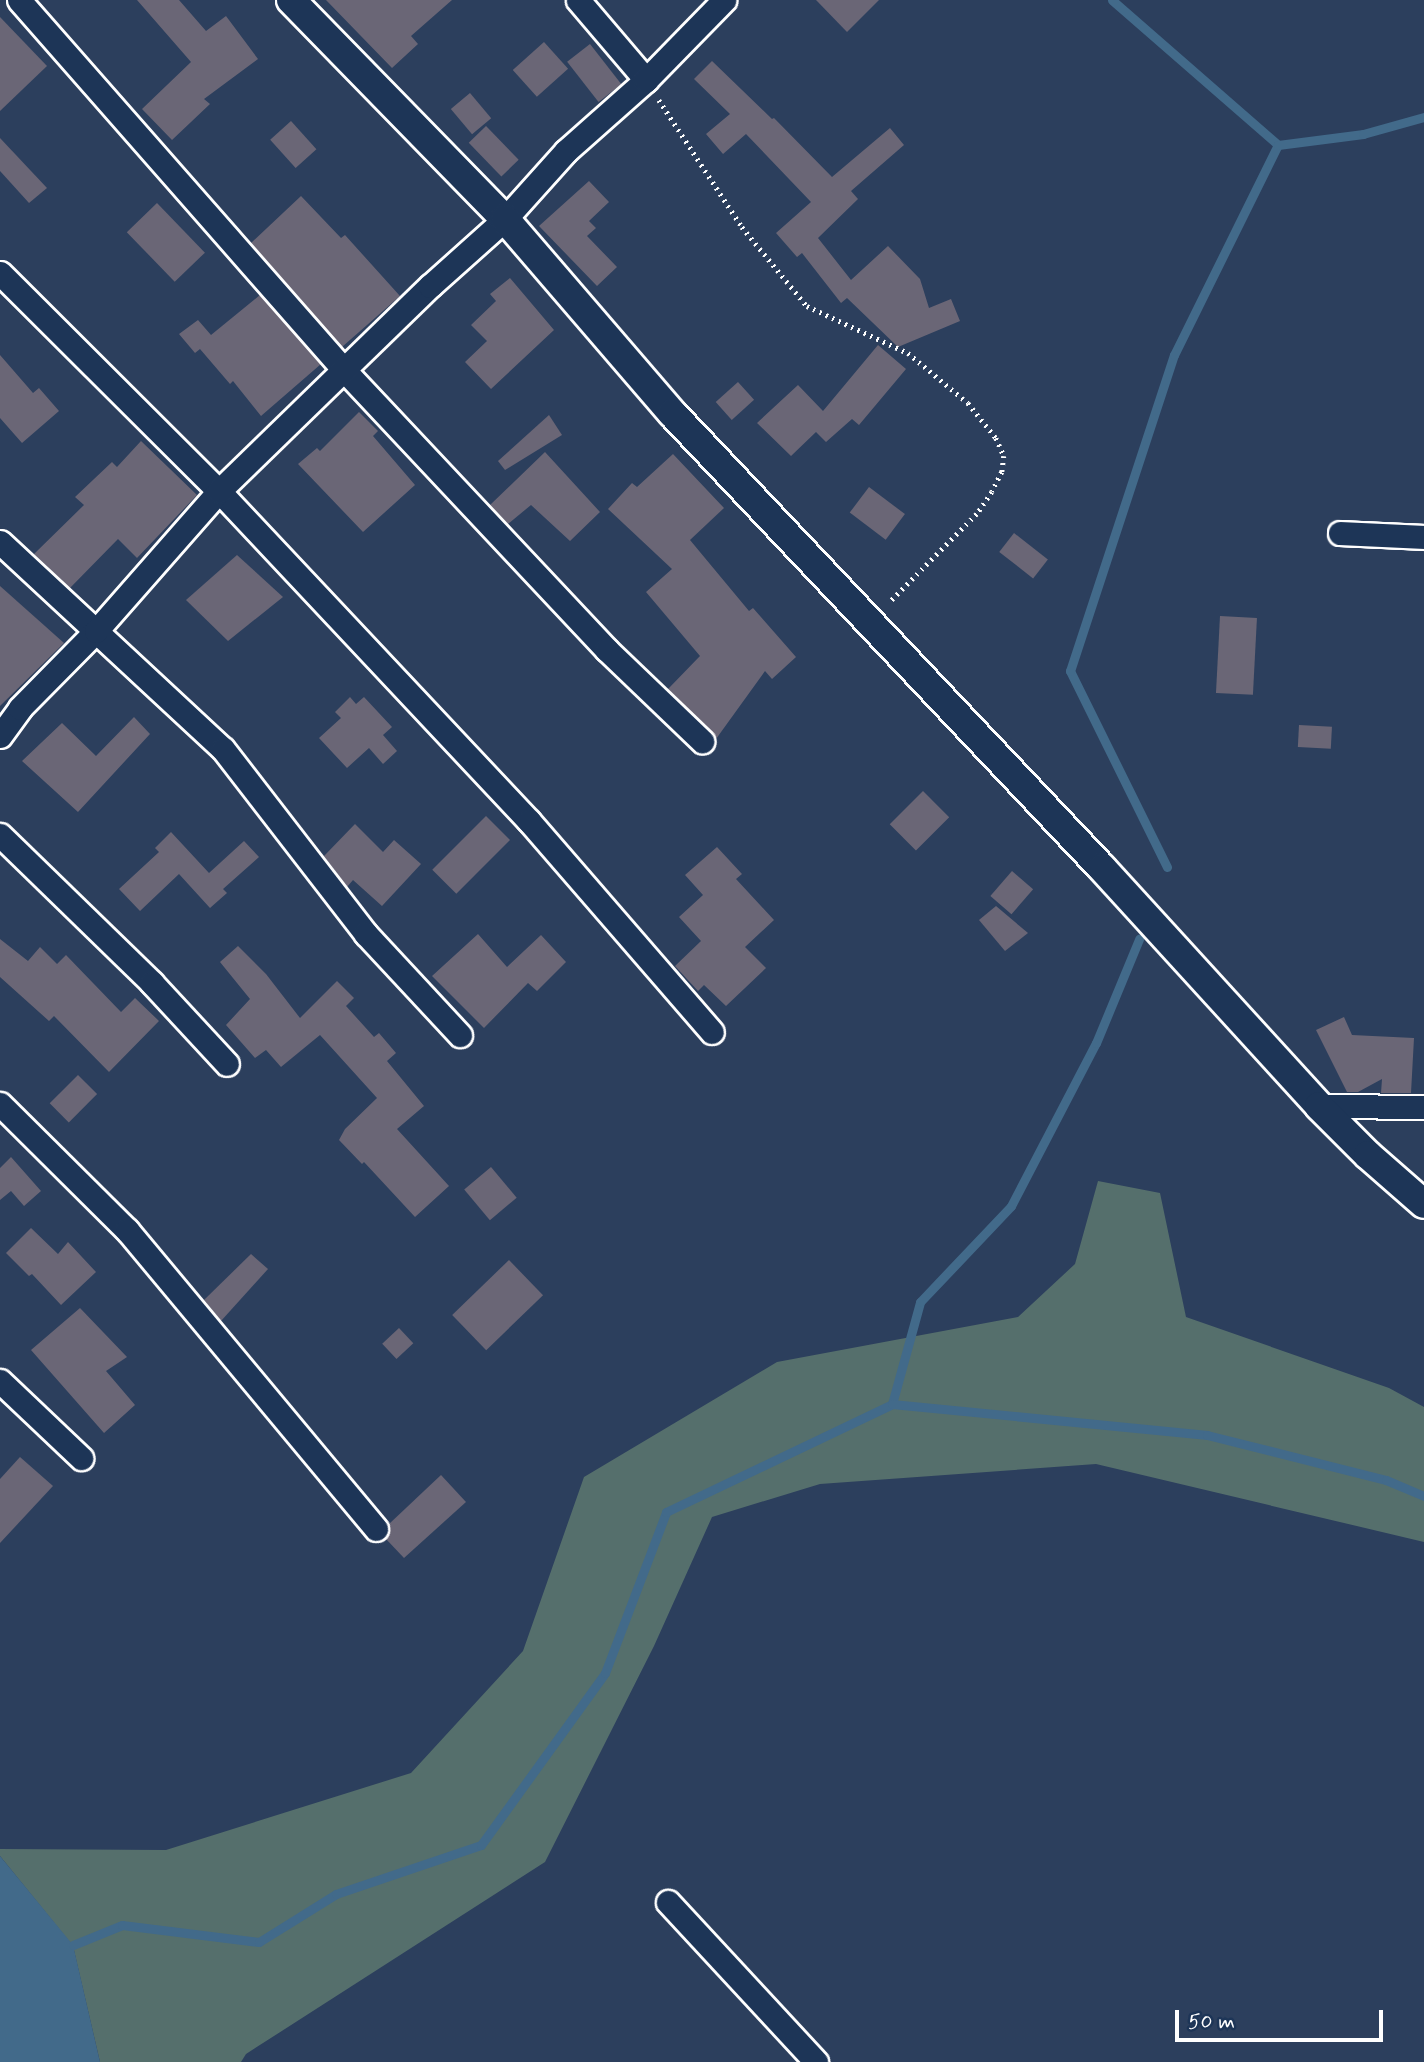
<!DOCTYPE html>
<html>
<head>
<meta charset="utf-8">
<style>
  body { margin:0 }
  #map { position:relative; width:1424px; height:2062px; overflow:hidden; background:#2c3f5d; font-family:Mynerve,sans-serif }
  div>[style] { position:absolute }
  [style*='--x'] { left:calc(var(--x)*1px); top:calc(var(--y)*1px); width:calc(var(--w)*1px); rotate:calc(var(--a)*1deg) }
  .green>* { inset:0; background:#556f6c }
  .water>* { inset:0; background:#426a8a }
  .stream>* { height:9px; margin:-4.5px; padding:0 4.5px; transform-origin:4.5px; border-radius:4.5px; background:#426a8a }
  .building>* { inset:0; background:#6a6676; transform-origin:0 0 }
  .path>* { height:4.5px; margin-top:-2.25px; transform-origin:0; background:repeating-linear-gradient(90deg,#fff 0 2px,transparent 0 7px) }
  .roads { filter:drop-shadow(2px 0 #fff) drop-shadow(-2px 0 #fff) drop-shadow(0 2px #fff) drop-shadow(0 -2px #fff) }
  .minor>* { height:23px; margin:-11.5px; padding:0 11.5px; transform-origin:11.5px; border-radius:11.5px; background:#1d3557 }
  .tertiary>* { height:28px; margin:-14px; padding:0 14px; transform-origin:14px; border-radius:14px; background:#1d3557 }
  span { translate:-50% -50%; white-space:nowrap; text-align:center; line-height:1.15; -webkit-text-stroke:7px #1d3557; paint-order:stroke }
  .scale { position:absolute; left:1175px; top:2010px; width:208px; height:32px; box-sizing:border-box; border:4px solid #fff; border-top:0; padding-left:9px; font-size:21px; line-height:24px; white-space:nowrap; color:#fff; -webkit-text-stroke:5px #1d3557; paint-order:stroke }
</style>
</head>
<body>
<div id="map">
  <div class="green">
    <i style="clip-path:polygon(1098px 1181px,1160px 1193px,1186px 1317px,1389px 1388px,1424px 1407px,1424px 1542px,1096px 1464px,820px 1484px,712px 1517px,654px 1646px,545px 1862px,246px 2054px,241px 2062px,100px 2062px,73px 1946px,0 1856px,0 1849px,166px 1850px,411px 1773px,523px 1651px,584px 1477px,777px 1362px,1018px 1317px,1075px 1264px)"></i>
  </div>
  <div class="water">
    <i style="clip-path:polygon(0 1856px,73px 1945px,100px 2062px,0 2062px)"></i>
  </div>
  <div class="stream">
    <i style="--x:1112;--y:0;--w:220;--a:41.1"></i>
    <i style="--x:1167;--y:867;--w:219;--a:-116.3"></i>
    <i style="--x:1070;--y:671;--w:333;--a:-71.8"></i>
    <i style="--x:1174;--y:355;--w:234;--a:-63.7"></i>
    <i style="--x:1278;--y:145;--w:86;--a:-7.4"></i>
    <i style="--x:1363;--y:134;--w:63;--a:-15.6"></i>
    <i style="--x:892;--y:1404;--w:106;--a:-74.6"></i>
    <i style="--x:920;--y:1302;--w:132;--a:-46.5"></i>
    <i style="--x:1011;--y:1206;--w:184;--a:-62.5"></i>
    <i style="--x:1096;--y:1043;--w:113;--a:-67.5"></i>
    <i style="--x:73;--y:1945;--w:53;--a:-22.2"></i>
    <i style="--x:122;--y:1925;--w:138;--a:7.1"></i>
    <i style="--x:259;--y:1942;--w:91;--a:-31.9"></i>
    <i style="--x:336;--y:1894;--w:153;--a:-18.7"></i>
    <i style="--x:481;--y:1845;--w:212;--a:-54.2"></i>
    <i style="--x:605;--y:1673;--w:172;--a:-69.2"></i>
    <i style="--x:666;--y:1512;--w:250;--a:-25.5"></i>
    <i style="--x:892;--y:1404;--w:317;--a:5.6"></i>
    <i style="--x:1207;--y:1435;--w:185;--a:14.1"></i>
    <i style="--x:1386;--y:1480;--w:41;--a:22.8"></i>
  </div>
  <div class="building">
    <i style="clip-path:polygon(137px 0,179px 0,206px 31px,226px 16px,258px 59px,204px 99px,210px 104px,172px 140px,142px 109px,191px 62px)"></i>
    <i style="clip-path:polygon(326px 0,452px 0,411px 36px,418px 44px,392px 68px)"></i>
    <i style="clip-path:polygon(816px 0,879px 0,847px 32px)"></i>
    <i style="clip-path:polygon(0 17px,47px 66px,0 111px)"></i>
    <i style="left:544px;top:42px;width:36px;height:42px;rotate:48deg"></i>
    <i style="left:590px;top:44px;width:51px;height:29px;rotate:52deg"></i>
    <i style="clip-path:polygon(712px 61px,772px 119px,774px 118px,832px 177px,890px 128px,904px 145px,851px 191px,858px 199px,818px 238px,851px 280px,888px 246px,920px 279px,929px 308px,951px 299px,960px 321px,898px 347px,847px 298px,841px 303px,802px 253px,797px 257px,776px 233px,811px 202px,746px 134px,723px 154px,706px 134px,730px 114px,694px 79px)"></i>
    <i style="left:470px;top:93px;width:33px;height:25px;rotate:50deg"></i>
    <i style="left:291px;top:121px;width:38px;height:28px;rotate:48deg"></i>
    <i style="left:486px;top:126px;width:47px;height:24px;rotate:46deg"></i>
    <i style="clip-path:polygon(0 138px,47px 188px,29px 203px,0 171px)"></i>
    <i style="clip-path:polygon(589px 181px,609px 202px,589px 221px,596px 228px,587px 236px,617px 267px,597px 286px,539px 226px)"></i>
    <i style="clip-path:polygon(301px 196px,341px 238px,345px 235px,400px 296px,342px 347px,251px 243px)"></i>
    <i style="left:157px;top:203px;width:69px;height:42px;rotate:46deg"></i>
    <i style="clip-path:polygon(510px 278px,554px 330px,491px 389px,465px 362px,487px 341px,471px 325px,496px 301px,490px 294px)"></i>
    <i style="clip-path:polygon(260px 295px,321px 364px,261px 416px,233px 381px,230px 384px,200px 349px,195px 353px,179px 334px,198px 320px,211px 335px)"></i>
    <i style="clip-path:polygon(878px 345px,906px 369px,859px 425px,852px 419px,826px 442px,816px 432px,791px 456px,757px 423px,798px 385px,823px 411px)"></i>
    <i style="clip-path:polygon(0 355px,33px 393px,39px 388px,59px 411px,22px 443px,0 418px)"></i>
    <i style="left:738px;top:382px;width:24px;height:30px;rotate:48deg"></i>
    <i style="clip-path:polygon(359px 412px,378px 431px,373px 436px,415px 485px,363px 532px,298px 464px,317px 448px,320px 451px)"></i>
    <i style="clip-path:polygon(549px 415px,562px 435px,505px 470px,498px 461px)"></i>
    <i style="clip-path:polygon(141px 441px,197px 495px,137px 558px,118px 539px,70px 588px,34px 554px,84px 505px,75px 497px,112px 462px,117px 467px)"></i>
    <i style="clip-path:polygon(545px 452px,600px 512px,570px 541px,531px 505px,508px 524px,490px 505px)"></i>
    <i style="clip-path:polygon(673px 454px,724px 508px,690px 540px,749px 611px,753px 608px,796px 657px,772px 679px,765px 671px,716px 739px,668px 689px,700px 656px,646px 592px,672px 569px,608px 509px,632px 483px,637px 487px)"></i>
    <i style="left:869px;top:487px;width:45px;height:32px;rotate:37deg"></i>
    <i style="left:1014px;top:533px;width:43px;height:24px;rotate:38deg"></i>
    <i style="clip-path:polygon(237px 555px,283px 597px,228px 641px,186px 600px)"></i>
    <i style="clip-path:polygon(0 586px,64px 643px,0 706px)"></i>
    <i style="left:1220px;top:616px;width:37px;height:77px;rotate:3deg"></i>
    <i style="clip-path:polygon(350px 697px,356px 704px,364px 697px,392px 727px,383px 735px,397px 751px,383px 764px,369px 748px,347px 768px,319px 738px,341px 718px,335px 712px)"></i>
    <i style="clip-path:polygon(134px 717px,150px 734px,78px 812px,22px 761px,62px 723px,96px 756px)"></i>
    <i style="left:1299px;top:725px;width:33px;height:22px;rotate:3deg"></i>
    <i style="left:923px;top:791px;width:37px;height:47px;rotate:45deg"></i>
    <i style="left:486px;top:816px;width:34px;height:76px;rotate:45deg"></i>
    <i style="clip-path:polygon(355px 824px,383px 852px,394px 840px,421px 864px,382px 906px,353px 880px,347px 887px,324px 856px)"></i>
    <i style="clip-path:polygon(171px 832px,209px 873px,244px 841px,259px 857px,223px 889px,227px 893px,210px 908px,179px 874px,140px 911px,119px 889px,159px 852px,155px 848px)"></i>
    <i style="clip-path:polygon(717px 847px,742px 874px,736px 879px,774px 920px,745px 947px,766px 968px,726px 1006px,704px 985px,698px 991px,675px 966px,701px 941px,679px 917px,703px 895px,685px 875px)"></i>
    <i style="left:1012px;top:871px;width:28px;height:33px;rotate:41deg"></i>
    <i style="clip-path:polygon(996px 906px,1028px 933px,1005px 951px,979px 920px)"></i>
    <i style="clip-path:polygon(478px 934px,507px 967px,541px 935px,566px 962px,537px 991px,528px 983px,484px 1028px,432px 976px)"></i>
    <i style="clip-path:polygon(0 939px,28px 961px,40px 947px,57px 964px,66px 955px,121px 1012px,135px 998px,159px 1021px,109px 1072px,54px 1016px,49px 1021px,0 977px)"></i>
    <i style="clip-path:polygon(238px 946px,266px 974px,300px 1018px,337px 981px,354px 998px,346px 1006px,374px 1037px,379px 1033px,396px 1053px,387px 1061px,424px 1106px,397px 1129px,449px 1186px,415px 1217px,364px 1162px,362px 1164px,339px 1140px,345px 1129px,377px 1098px,320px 1035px,281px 1067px,266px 1050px,255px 1058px,226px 1025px,250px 999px,220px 962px)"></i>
    <i style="clip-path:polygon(1344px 1017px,1352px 1035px,1414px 1038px,1411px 1093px,1381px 1093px,1382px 1079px,1358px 1092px,1347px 1092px,1316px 1030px)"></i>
    <i style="left:78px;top:1075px;width:27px;height:40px;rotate:45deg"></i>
    <i style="clip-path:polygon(11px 1157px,41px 1191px,24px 1206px,11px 1191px,0 1200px,0 1168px)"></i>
    <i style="left:491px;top:1167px;width:40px;height:35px;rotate:50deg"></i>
    <i style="clip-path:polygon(31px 1228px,58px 1254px,68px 1242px,96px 1272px,61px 1305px,32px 1274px,29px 1276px,6px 1253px)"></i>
    <i style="clip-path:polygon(251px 1254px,268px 1269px,221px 1321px,204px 1300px)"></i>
    <i style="left:509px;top:1260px;width:49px;height:79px;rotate:46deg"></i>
    <i style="clip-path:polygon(80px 1308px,127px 1357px,106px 1371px,135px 1405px,104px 1433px,31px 1350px)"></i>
    <i style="left:399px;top:1328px;width:21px;height:23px;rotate:47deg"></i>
    <i style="clip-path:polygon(20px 1457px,53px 1486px,0 1543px,0 1479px)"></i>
    <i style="clip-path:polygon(441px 1475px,466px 1502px,404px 1558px,386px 1539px,389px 1524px)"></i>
  </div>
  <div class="path">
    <i style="--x:659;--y:100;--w:152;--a:56.8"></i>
    <i style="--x:742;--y:227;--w:102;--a:50.6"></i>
    <i style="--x:807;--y:306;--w:111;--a:25"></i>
    <i style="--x:908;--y:353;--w:78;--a:39.8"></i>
    <i style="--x:968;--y:403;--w:45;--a:51.3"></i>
    <i style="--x:996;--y:438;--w:20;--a:66"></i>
    <i style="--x:1004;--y:456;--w:16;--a:97"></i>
    <i style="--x:1002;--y:472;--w:22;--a:117"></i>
    <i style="--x:992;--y:492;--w:27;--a:124"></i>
    <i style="--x:977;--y:514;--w:125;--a:134.7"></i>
  </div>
  <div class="roads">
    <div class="minor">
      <i style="--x:19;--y:0;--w:494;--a:48.7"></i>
      <i style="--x:345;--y:371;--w:383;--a:46.8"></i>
      <i style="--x:607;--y:650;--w:132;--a:43.8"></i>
      <i style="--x:578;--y:0;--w:105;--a:49.6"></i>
      <i style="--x:0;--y:273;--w:309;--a:44.9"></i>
      <i style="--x:219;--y:491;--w:453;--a:46.8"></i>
      <i style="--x:529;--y:821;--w:279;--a:49.1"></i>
      <i style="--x:1340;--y:533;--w:84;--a:2.7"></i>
      <i style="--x:0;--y:542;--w:304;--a:42.9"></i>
      <i style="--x:223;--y:749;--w:234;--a:52.3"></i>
      <i style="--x:366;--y:934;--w:138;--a:47.1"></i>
      <i style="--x:0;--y:736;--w:34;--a:-54"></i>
      <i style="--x:20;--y:708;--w:108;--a:-45.4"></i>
      <i style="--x:96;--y:631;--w:186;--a:-48.7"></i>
      <i style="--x:219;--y:491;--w:294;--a:-44.2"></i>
      <i style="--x:430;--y:286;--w:101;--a:-41.8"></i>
      <i style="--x:505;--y:219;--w:91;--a:-48.1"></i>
      <i style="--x:566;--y:151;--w:107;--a:-41.6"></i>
      <i style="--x:646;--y:80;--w:112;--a:-45.7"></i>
      <i style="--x:0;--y:835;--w:212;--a:44.2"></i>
      <i style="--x:152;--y:983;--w:110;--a:47.2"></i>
      <i style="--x:0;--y:1104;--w:179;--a:44.8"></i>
      <i style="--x:127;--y:1230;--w:389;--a:50.2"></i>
      <i style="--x:1319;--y:1106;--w:105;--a:0.5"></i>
      <i style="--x:0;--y:1381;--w:112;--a:43.5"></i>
      <i style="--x:668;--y:1902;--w:218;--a:47.2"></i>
    </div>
    <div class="tertiary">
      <i style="--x:291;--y:0;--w:306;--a:45.7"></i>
      <i style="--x:505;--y:219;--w:256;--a:49.3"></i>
      <i style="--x:672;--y:413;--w:626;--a:46.62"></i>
      <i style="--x:1102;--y:868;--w:322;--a:47.6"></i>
      <i style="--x:1319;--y:1106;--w:69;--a:45"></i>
      <i style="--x:1368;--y:1155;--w:74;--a:41.2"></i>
    </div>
  </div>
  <div class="scale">50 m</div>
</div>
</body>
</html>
